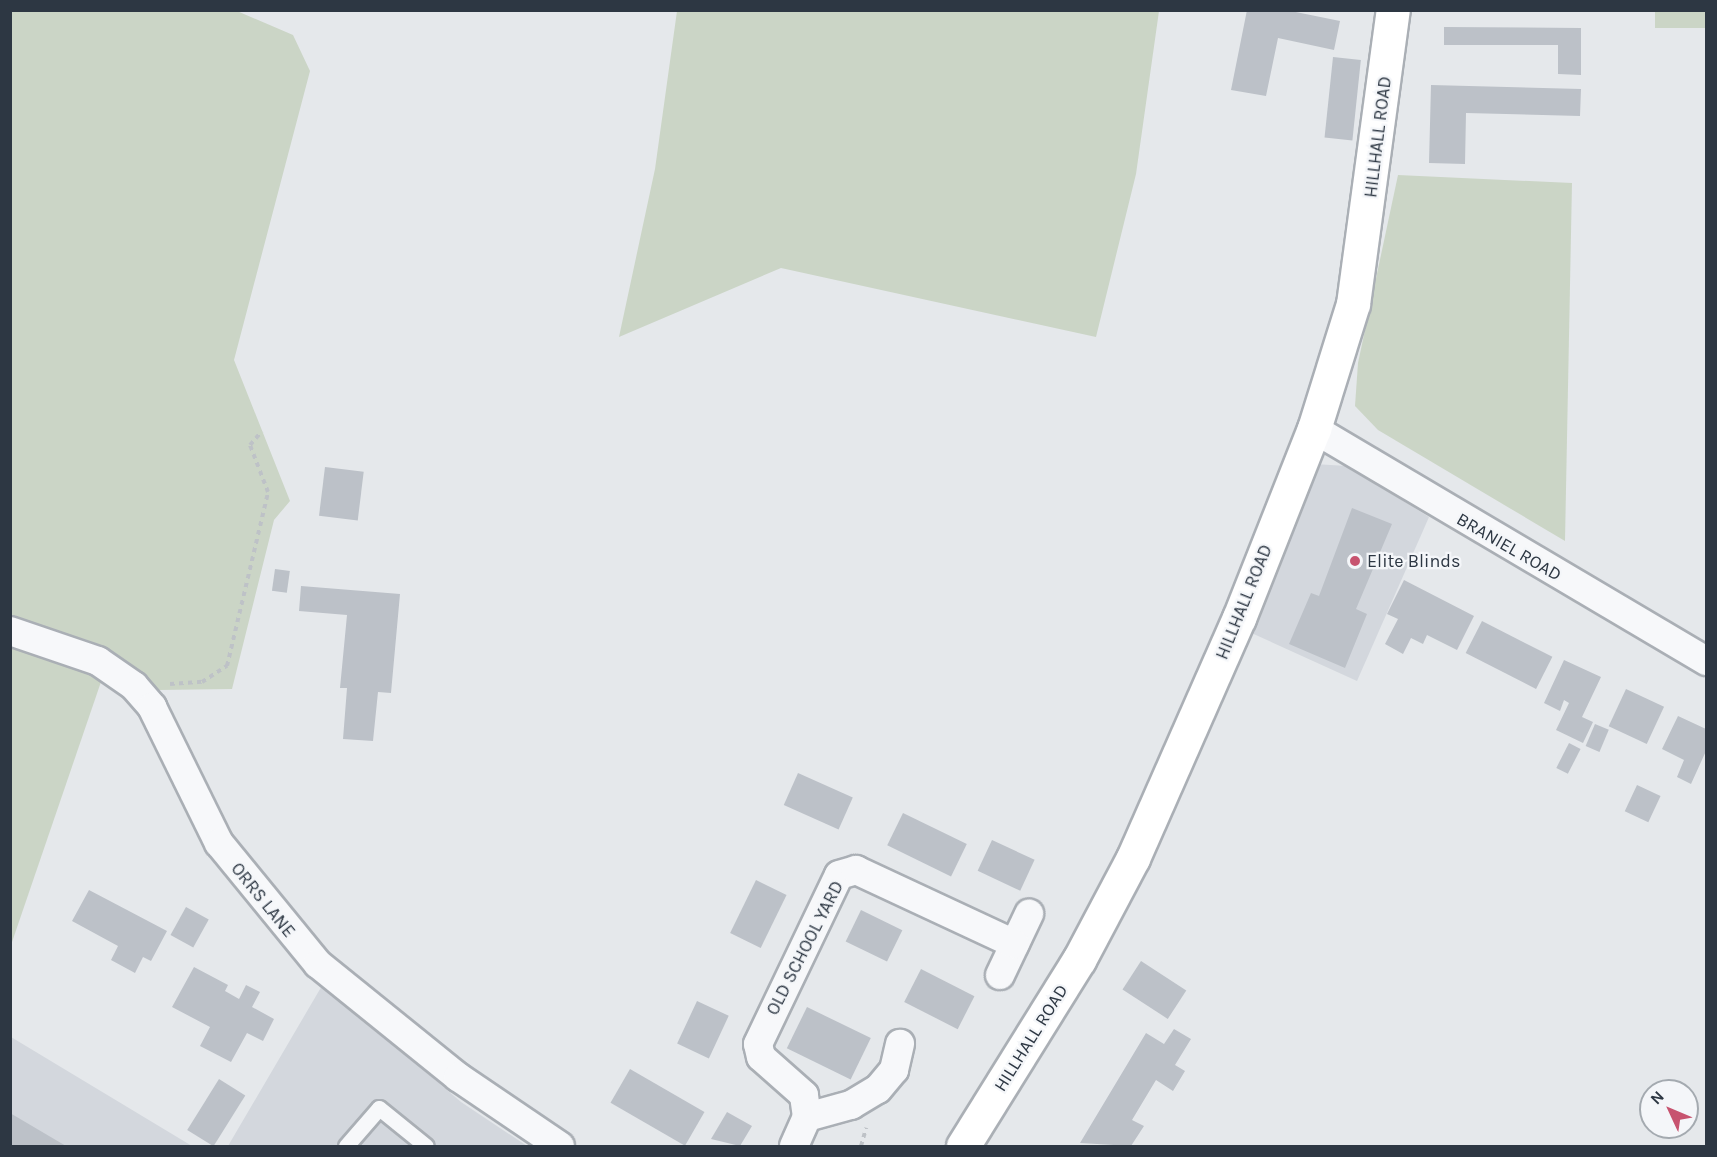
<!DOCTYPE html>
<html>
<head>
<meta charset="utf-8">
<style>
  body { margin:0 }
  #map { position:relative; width:1717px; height:1157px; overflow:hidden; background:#e5e8eb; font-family:Karla,sans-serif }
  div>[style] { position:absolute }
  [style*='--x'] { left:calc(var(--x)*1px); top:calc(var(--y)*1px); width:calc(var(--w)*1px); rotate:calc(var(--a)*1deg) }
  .built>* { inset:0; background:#d3d7dd }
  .green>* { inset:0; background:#cbd5c6; transform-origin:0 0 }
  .building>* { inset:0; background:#bcc1c8; transform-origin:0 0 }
  .path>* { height:4px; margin-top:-2px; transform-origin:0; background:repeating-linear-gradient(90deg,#bec2c7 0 4.5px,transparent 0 9px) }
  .roads { filter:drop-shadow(2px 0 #aaafb5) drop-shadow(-2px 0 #aaafb5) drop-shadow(0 2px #aaafb5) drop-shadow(0 -2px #aaafb5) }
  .lane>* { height:15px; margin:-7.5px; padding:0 7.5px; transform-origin:7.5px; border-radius:7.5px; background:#f7f8fa }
  .street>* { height:28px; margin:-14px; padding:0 14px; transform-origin:14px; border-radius:14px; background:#f7f8fa }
  .secondary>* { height:33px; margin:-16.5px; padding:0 16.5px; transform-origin:16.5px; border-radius:16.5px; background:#fff }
  .dots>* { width:16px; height:16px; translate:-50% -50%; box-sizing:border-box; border:3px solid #f4f6f9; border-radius:50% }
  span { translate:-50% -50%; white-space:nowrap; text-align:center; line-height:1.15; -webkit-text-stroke:4.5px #f4f6f9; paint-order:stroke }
  .street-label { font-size:18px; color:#2d3743 }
  .poi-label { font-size:18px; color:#2d3743 }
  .left { translate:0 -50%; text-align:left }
  .frame { position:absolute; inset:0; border:12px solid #2d3743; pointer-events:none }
  .north { position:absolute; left:1639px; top:1079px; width:60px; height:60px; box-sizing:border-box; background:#f4f6f9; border:2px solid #a4aab0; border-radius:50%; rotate:314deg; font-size:16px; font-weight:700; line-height:24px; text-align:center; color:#2d3743 }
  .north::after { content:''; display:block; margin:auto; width:21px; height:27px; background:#c7536f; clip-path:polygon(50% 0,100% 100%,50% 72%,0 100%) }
</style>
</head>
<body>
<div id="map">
  <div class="built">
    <i style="clip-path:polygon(1314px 464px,1347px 466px,1429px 517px,1357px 681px,1247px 631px)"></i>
    <i style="clip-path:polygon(323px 984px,461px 1102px,527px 1146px,228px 1146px)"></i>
    <i style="clip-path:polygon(11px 1037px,192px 1146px,11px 1146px)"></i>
  </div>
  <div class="green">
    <i style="clip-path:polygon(10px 11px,237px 11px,293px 35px,310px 71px,234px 360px,290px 501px,274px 520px,232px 689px,158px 690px,87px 640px,11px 617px)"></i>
    <i style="clip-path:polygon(677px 11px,1159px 11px,1136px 174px,1096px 337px,781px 268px,619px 337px,655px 169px)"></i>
    <i style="left:1655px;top:11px;width:51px;height:17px"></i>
    <i style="clip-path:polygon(1398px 175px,1572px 183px,1565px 541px,1378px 430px,1355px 406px,1358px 363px)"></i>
    <i style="clip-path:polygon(11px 647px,103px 676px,11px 945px)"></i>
  </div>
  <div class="building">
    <i style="clip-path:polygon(1247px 10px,1286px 10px,1340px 21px,1334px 50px,1278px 38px,1266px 96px,1231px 90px)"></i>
    <i style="clip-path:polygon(1444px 27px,1581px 28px,1581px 75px,1558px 74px,1558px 45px,1444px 45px)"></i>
    <i style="left:1333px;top:57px;width:28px;height:81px;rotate:6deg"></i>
    <i style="clip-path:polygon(1431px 85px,1581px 89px,1580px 116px,1466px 113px,1465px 164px,1429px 163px)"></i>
    <i style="left:325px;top:467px;width:39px;height:49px;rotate:7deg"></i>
    <i style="clip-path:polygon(1352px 508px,1392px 524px,1356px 609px,1367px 614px,1345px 668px,1289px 644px,1311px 593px,1319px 596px)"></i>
    <i style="left:275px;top:569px;width:15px;height:22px;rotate:8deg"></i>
    <i style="clip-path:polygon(1404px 580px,1474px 616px,1457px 650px,1427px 635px,1423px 644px,1411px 638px,1403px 654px,1385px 644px,1398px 619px,1387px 614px)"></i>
    <i style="clip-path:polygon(301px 586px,400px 594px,391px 693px,378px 692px,373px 741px,343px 739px,347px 688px,340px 688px,347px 615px,299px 611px)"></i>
    <i style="left:1482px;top:621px;width:79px;height:36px;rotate:27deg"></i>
    <i style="clip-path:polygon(1564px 660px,1601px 677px,1582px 717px,1593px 722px,1583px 743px,1556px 730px,1569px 703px,1564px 700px,1560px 711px,1544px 703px)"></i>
    <i style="left:1626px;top:689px;width:42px;height:41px;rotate:25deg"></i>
    <i style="clip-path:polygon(1678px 716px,1706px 729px,1706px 751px,1691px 784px,1677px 777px,1684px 760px,1662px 749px)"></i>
    <i style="left:1595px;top:724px;width:15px;height:24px;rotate:23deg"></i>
    <i style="left:1569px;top:743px;width:13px;height:28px;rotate:27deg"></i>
    <i style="left:798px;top:773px;width:60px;height:35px;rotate:24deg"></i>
    <i style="left:1637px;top:785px;width:26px;height:29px;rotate:25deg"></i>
    <i style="left:903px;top:813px;width:71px;height:36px;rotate:26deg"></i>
    <i style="left:992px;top:840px;width:47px;height:34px;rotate:25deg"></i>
    <i style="left:756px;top:880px;width:34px;height:59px;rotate:26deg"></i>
    <i style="clip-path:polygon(89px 890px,167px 931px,151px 961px,143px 957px,135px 973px,111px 960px,118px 946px,72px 921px)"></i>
    <i style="left:186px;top:907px;width:26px;height:32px;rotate:29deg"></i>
    <i style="left:861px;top:910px;width:46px;height:35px;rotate:26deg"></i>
    <i style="left:1141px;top:961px;width:54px;height:34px;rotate:33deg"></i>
    <i style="clip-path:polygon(194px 967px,228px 985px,225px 991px,239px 999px,246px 985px,260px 992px,252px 1007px,274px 1019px,263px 1041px,247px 1033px,231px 1062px,200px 1046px,210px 1027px,172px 1007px)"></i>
    <i style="left:921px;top:969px;width:60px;height:37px;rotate:27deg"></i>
    <i style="left:697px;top:1001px;width:35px;height:47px;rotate:25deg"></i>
    <i style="left:807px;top:1007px;width:71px;height:46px;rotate:26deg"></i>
    <i style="clip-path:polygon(1174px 1029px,1191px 1039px,1175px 1065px,1185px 1071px,1173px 1091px,1156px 1080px,1132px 1120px,1144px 1126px,1131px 1146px,1080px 1143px,1146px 1033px,1164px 1044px)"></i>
    <i style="left:630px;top:1069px;width:86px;height:39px;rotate:30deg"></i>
    <i style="left:219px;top:1079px;width:31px;height:60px;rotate:32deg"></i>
    <i style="clip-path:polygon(727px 1112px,752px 1126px,740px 1146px,711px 1139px)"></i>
    <i style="clip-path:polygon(10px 1113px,66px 1146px,10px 1146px)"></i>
  </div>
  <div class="path">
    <i style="--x:1609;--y:10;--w:56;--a:0"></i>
    <i style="--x:170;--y:684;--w:32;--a:-4"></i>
    <i style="--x:202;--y:682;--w:30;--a:-33"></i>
    <i style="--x:227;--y:666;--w:179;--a:-76.7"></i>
    <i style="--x:268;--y:492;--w:50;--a:-111"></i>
    <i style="--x:250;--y:445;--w:18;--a:-49"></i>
    <i style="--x:861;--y:1146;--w:19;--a:-74"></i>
  </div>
  <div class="roads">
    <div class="lane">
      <i style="--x:346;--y:1146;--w:50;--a:-49"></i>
      <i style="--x:379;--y:1108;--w:60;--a:39"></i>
    </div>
    <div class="street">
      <i style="--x:1314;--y:429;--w:456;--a:30.6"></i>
      <i style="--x:10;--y:631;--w:93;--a:18.8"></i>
      <i style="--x:98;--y:661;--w:44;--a:34.8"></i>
      <i style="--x:134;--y:686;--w:28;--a:49"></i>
      <i style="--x:152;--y:707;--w:152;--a:63.8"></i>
      <i style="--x:219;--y:843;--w:156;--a:50.7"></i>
      <i style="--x:318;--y:964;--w:180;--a:38.9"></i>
      <i style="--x:458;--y:1077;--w:123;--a:34.1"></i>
      <i style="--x:1000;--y:975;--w:68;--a:-64.6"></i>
      <i style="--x:807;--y:1117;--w:46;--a:-15.3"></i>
      <i style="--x:851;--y:1105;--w:31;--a:-31"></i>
      <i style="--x:878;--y:1089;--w:25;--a:-50"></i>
      <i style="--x:894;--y:1070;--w:27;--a:-77"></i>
      <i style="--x:794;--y:1146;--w:32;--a:-66"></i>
      <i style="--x:807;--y:1117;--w:22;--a:-98"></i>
      <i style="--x:804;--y:1095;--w:57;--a:-138.5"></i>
      <i style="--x:761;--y:1057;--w:13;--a:-103"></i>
      <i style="--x:758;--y:1044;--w:187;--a:-64.4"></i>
      <i style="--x:839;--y:875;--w:18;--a:-16"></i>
      <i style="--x:856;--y:870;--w:175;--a:25"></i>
    </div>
    <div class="secondary">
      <i style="--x:963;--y:1146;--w:219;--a:-58.1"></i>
      <i style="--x:1079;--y:960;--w:115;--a:-62.1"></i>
      <i style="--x:1133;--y:858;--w:262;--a:-66.2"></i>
      <i style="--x:1239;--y:618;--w:203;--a:-68.4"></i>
      <i style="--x:1314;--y:429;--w:131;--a:-72.7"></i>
      <i style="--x:1353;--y:304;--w:297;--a:-82.3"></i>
    </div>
  </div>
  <div class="dots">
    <i style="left:1355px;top:561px;background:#c7536f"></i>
  </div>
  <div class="street-label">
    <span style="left:1378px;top:137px;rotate:-83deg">HILLHALL ROAD</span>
    <span style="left:1509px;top:547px;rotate:30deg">BRANIEL ROAD</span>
    <span style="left:1244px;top:602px;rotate:-68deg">HILLHALL ROAD</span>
    <span style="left:263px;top:900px;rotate:51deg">ORRS LANE</span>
    <span style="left:805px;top:948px;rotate:-63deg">OLD SCHOOL YARD</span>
    <span style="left:1031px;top:1038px;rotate:-58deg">HILLHALL ROAD</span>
  </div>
  <div class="poi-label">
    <span class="left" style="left:1367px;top:561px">Elite Blinds</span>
  </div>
  <div class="frame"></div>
  <div class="north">N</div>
</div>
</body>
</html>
